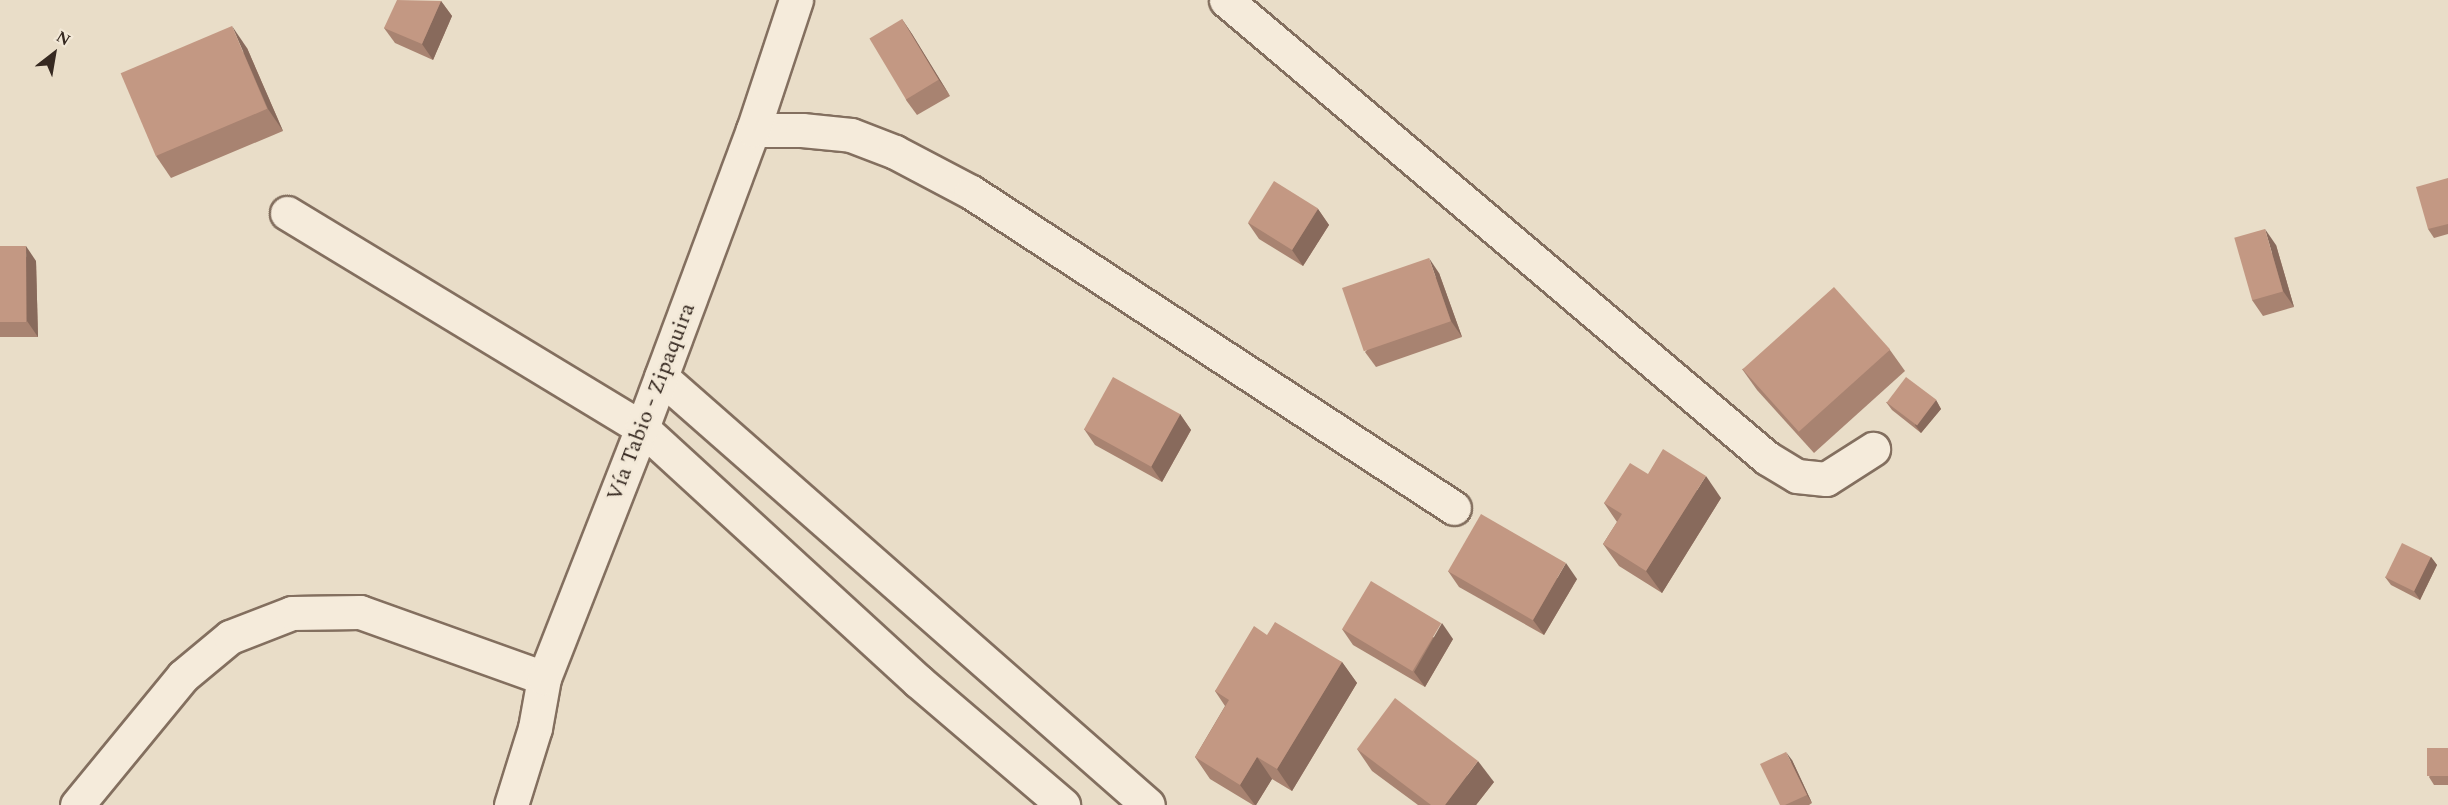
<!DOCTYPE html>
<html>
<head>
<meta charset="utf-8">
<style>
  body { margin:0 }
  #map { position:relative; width:2448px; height:805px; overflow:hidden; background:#e9ddc8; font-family:Spectral,serif }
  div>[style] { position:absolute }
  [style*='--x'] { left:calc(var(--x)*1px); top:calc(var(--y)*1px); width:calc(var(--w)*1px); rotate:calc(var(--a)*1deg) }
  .roads { filter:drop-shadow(2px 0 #836f5f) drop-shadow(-2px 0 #836f5f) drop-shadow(0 2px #836f5f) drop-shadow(0 -2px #836f5f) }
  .minor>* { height:33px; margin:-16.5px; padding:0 16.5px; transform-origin:16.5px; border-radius:16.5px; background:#f5ebdb }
  .wall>* { inset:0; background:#a88371 }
  .shaded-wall>* { inset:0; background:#886a5c }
  .building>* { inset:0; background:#c39883; transform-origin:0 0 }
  span { translate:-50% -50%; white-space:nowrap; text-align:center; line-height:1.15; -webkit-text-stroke:5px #f2e8d7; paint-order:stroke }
  .street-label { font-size:22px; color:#362921 }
  .north { position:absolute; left:24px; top:24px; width:60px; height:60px; -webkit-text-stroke:4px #f2e8d7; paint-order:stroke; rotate:31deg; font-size:16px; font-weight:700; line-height:24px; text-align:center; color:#362921 }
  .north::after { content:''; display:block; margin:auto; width:21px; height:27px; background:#362921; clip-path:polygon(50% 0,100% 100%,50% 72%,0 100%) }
</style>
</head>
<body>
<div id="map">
  <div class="roads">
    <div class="minor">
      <i style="--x:1226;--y:0;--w:709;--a:40.25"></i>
      <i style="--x:1767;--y:458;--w:35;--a:31"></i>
      <i style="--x:1797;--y:476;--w:29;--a:6"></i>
      <i style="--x:1826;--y:479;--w:56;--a:-32.6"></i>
      <i style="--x:753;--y:130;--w:49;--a:0"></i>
      <i style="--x:802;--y:130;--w:49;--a:5.8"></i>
      <i style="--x:851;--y:135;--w:47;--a:21.1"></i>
      <i style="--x:895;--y:152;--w:86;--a:27.8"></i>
      <i style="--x:971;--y:192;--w:577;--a:33.19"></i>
      <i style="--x:287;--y:213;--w:415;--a:31.2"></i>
      <i style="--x:642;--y:428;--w:374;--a:42.5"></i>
      <i style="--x:918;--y:681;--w:191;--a:40.5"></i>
      <i style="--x:661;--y:377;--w:648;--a:41.31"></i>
      <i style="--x:77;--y:805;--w:167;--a:-50.6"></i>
      <i style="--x:183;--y:676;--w:61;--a:-39.7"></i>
      <i style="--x:230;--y:637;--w:66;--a:-21.2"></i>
      <i style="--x:292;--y:613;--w:68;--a:-0.8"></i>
      <i style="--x:360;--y:612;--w:195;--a:19.7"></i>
      <i style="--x:511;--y:805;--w:81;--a:-72.7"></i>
      <i style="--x:535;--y:728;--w:51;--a:-79.8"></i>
      <i style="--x:544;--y:678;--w:269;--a:-68.6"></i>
      <i style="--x:642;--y:428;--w:318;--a:-69.6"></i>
      <i style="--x:753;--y:130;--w:137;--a:-71.7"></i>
    </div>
  </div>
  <div class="wall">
    <i style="clip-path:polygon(441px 1px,452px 16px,433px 60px,395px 43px,384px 28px)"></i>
    <i style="clip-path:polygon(902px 19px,912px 34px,950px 96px,917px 115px,906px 100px)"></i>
    <i style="clip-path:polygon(247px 48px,283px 131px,171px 178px,156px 156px)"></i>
    <i style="clip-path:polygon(2448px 178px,2448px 234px,2434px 238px,2428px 229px)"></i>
    <i style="clip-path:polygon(1318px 209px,1329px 225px,1303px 266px,1259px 239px,1248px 223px)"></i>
    <i style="clip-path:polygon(2276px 245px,2294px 307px,2263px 316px,2252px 300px)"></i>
    <i style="clip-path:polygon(0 246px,36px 261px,38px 337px,0 337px)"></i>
    <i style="clip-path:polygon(1439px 273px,1462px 337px,1376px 367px,1365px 352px)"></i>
    <i style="clip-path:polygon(1890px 350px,1905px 371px,1814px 453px,1757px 390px,1742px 369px)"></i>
    <i style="clip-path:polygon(1936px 400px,1941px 409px,1921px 433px,1892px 410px,1886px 402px)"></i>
    <i style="clip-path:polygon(1180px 414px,1191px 430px,1162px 482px,1095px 445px,1084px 429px)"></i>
    <i style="clip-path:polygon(1648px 474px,1721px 498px,1662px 593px,1619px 566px,1603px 544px,1617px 522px,1604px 503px)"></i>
    <i style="clip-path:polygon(2431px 557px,2437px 565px,2420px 600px,2391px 585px,2385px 577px)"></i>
    <i style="clip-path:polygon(1448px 571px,1577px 579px,1544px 635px,1459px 587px)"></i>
    <i style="clip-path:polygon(1342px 629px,1453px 639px,1425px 687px,1353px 645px)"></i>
    <i style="clip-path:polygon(1267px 635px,1342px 662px,1357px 683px,1292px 791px,1272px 779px,1256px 805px,1253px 805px,1210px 779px,1195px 757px,1225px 706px,1215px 691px)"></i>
    <i style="clip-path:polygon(2448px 748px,2448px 785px,2434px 785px,2429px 777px)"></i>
    <i style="clip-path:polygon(1357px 749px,1494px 782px,1476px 805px,1418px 805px,1372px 771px)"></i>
    <i style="clip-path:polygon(1792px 760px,1812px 803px,1809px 805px,1780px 805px)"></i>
  </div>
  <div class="shaded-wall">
    <i style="clip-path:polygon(441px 1px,452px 16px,433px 60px,422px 44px)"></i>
    <i style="clip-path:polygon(902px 19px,912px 34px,950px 96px,939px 80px)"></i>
    <i style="clip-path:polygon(232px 26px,247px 48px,283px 131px,268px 109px)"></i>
    <i style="clip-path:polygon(1318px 209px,1329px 225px,1303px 266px,1292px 250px)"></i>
    <i style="clip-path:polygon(2265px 229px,2276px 245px,2294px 307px,2283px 291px)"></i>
    <i style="clip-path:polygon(26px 246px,36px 261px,38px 337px,27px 321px)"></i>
    <i style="clip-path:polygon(1429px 258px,1439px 273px,1462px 337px,1451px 321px)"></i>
    <i style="clip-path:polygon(1936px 400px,1941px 409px,1921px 433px,1915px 425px)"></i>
    <i style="clip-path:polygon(1180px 414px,1191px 430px,1162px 482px,1151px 466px)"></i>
    <i style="clip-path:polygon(1706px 476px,1721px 498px,1662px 593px,1646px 571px)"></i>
    <i style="clip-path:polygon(2431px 557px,2437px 565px,2420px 600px,2414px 591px)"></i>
    <i style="clip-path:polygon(1566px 563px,1577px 579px,1544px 635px,1533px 620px)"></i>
    <i style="clip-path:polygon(1442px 623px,1453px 639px,1425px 687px,1414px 672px)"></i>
    <i style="clip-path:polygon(1342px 662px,1357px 683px,1292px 791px,1277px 769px)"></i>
    <i style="clip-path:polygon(1786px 752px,1792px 760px,1812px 803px,1807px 795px)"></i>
    <i style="clip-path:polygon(1257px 757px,1272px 779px,1256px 805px,1255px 805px,1240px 785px)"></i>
    <i style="clip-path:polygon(1478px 761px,1494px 782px,1476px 805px,1445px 805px)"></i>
  </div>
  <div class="building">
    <i style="clip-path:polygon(397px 0,441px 1px,422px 44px,384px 28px)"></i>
    <i style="left:902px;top:19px;width:71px;height:38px;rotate:59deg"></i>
    <i style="left:232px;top:26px;width:90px;height:121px;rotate:67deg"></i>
    <i style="clip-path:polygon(2448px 178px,2448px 224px,2428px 229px,2416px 187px)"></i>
    <i style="left:1274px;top:181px;width:52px;height:49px;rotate:32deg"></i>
    <i style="left:2265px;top:229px;width:65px;height:32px;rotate:74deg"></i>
    <i style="left:0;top:246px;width:26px;height:76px"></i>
    <i style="left:1429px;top:258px;width:67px;height:92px;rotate:71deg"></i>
    <i style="left:1834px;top:287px;width:84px;height:123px;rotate:48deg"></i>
    <i style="left:1113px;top:377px;width:77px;height:60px;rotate:29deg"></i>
    <i style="left:1906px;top:377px;width:38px;height:32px;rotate:37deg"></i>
    <i style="clip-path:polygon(1663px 449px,1706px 476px,1646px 571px,1603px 544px,1622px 514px,1604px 503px,1630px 463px,1648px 474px)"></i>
    <i style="left:1481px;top:514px;width:98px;height:66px;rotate:30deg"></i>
    <i style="left:2402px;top:543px;width:32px;height:38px;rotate:26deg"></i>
    <i style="left:1371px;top:581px;width:82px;height:56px;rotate:31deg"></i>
    <i style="clip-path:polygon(1275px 622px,1342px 662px,1277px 769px,1257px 757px,1240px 785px,1195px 757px,1229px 700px,1215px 691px,1254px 626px,1267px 635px)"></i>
    <i style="clip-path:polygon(1395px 698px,1478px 761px,1445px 805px,1431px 805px,1357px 749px)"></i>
    <i style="left:2448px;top:748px;width:28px;height:21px;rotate:90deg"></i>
    <i style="clip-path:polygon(1786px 752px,1807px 795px,1785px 805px,1780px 805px,1760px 764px)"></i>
  </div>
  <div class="street-label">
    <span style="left:651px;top:402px;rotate:-69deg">Vía Tabio - Zipaquira</span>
  </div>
  <div class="north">N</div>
</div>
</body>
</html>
